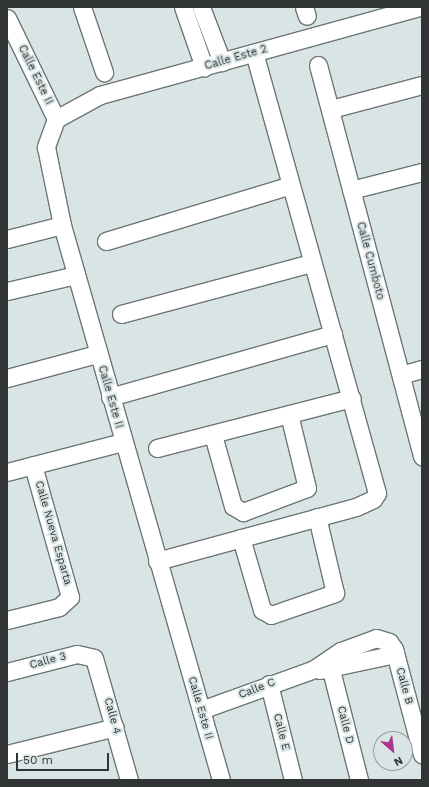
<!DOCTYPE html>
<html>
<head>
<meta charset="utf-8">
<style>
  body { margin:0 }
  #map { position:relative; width:429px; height:787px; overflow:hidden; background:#d9e4e4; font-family:"Work Sans",sans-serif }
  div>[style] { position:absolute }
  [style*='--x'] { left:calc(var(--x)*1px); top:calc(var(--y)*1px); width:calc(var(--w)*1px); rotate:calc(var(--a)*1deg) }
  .roads { filter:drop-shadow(1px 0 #6c7676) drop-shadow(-1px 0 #6c7676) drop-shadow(0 1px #6c7676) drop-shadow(0 -1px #6c7676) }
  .minor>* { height:17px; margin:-8.5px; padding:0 8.5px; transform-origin:8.5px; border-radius:8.5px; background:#fff }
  span { translate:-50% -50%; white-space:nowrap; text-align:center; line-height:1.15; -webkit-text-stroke:4px #d9e4e4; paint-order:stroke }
  .street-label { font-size:11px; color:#303434 }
  .frame { position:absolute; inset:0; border:8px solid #303434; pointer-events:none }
  .north { position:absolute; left:373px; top:731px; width:40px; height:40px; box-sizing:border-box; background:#d9e4e4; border:1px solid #959e9e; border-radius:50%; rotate:152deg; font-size:11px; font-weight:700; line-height:16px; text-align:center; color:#303434 }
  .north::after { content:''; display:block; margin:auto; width:14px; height:18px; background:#a9358f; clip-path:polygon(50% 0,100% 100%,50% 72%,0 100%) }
  .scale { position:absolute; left:16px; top:753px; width:93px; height:18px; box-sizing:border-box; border:2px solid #303434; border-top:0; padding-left:5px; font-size:12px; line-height:14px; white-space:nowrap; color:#303434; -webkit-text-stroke:3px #d9e4e4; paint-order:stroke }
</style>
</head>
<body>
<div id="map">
  <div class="roads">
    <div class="minor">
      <i style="--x:82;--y:7;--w:69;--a:71.3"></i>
      <i style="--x:183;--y:7;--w:64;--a:70.7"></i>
      <i style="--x:201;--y:7;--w:59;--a:69.1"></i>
      <i style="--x:304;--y:7;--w:9;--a:72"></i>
      <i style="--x:7;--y:18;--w:112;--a:64.1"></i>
      <i style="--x:56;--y:119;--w:30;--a:110"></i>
      <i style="--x:46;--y:147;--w:80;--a:78.4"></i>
      <i style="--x:62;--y:225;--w:577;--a:74.01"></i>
      <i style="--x:318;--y:65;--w:405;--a:75.1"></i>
      <i style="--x:331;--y:109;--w:94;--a:-14.8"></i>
      <i style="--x:56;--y:119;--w:50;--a:-28.6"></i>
      <i style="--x:100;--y:95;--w:331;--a:-15.4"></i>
      <i style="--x:351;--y:190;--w:73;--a:-14.2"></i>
      <i style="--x:7;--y:239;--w:57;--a:-14.3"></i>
      <i style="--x:106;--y:241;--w:193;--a:-16.8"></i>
      <i style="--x:7;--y:291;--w:71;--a:-13.1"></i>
      <i style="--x:121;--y:314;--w:198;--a:-15"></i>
      <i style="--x:401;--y:375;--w:22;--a:-16"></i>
      <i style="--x:7;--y:378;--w:93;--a:-14.9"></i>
      <i style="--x:110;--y:397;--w:232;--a:-15.8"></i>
      <i style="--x:213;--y:435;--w:74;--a:74.3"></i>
      <i style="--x:233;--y:506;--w:12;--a:31"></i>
      <i style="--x:243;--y:512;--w:68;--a:-20.6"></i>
      <i style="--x:307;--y:488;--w:76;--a:-103.7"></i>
      <i style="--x:157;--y:448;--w:201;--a:-14.4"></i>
      <i style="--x:7;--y:472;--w:120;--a:-14.5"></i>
      <i style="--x:241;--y:538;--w:75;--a:73.7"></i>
      <i style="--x:262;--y:610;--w:10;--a:29"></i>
      <i style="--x:271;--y:615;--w:68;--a:-19"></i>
      <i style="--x:335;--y:593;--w:78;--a:-103.3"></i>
      <i style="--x:157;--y:561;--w:206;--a:-15.2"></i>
      <i style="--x:356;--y:507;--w:19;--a:-25"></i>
      <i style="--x:373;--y:499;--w:7;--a:-56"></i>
      <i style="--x:377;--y:493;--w:457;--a:-105.6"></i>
      <i style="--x:7;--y:620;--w:54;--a:-14"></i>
      <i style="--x:59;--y:607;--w:15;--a:-42"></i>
      <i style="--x:70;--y:597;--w:137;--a:-105.7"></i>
      <i style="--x:320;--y:670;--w:77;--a:-12"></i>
      <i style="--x:331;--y:670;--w:114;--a:75.7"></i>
      <i style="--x:7;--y:672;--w:72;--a:-14.4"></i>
      <i style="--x:77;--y:654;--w:17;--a:13"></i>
      <i style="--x:94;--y:658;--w:127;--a:74"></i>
      <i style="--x:269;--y:684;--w:99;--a:76"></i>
      <i style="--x:201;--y:710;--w:120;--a:-19.9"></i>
      <i style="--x:314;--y:669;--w:32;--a:-34"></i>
      <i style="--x:341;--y:651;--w:37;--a:-20"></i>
      <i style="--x:376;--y:638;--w:14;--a:17"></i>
      <i style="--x:389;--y:642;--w:9;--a:54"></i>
      <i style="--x:394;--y:649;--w:109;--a:75.1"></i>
      <i style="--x:7;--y:754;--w:111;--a:-14"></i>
    </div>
  </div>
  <div class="street-label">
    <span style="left:236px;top:58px;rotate:-16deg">Calle Este 2</span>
    <span style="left:35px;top:75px;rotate:64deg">Calle Este II</span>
    <span style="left:370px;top:261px;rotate:75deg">Calle Cumboto</span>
    <span style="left:110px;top:397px;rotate:74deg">Calle Este II</span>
    <span style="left:53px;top:533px;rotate:74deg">Calle Nueva Esparta</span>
    <span style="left:48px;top:661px;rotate:-15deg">Calle 3</span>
    <span style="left:404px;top:686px;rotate:75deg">Calle B</span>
    <span style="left:257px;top:689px;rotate:-21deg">Calle C</span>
    <span style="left:200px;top:708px;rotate:74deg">Calle Este II</span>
    <span style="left:112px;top:716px;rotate:75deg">Calle 4</span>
    <span style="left:345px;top:725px;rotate:76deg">Calle D</span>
    <span style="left:281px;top:732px;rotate:76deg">Calle E</span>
  </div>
  <div class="frame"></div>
  <div class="north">N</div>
  <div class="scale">50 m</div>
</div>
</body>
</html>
